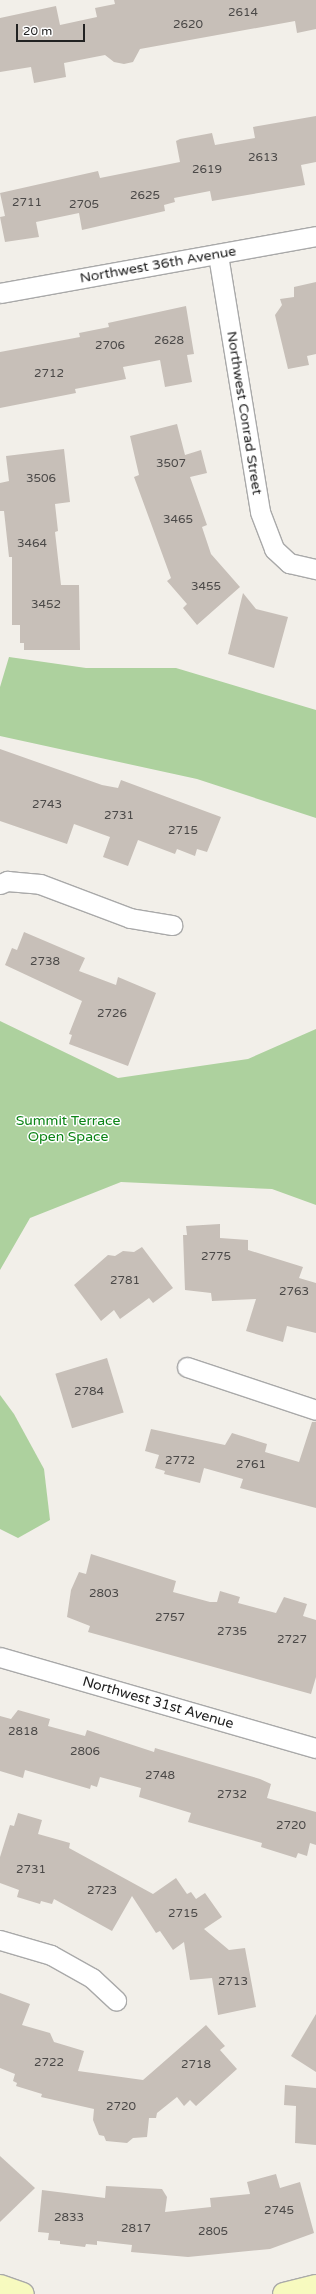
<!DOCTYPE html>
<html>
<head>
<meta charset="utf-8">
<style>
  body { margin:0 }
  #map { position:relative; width:316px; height:2294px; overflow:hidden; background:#f2efe9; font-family:"Varela Round",sans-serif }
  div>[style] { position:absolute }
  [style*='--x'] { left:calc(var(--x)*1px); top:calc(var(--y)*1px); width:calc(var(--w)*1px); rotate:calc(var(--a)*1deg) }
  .forest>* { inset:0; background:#add19e }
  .building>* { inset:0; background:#c7bfb8; transform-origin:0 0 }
  .roads { filter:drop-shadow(1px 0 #a9a9a9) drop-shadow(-1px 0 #a9a9a9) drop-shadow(0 1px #a9a9a9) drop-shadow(0 -1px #a9a9a9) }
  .street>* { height:19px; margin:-9.5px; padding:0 9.5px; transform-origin:9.5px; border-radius:9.5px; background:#fff }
  .secondary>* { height:22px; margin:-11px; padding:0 11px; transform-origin:11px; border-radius:11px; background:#f7fabf }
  span { translate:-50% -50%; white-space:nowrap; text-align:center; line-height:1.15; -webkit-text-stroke:3px #fff; paint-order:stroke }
  .number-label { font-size:12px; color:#4b4948 }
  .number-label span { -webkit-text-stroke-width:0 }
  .street-label { font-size:14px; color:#222 }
  .park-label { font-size:14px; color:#0c8416 }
  .scale { position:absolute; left:16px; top:24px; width:69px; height:18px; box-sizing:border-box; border:2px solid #222; border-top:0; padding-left:5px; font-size:12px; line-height:14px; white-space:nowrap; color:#222; -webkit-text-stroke:3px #fff; paint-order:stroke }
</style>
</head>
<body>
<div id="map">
  <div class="forest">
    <i style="clip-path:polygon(9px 657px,86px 668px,176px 668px,316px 710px,316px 818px,197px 779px,0 736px,0 687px)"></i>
    <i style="clip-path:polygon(0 1021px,118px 1078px,248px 1059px,316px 1029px,316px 1205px,272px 1189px,121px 1182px,30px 1218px,0 1270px)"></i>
    <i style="clip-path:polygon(0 1395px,14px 1414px,44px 1469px,50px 1520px,18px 1538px,0 1529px)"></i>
  </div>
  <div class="building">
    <i style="clip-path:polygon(114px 0,316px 0,316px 29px,297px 33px,295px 21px,140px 49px,133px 62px,124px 64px,114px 62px,105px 55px,64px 63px,66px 77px,34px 83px,31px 67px,0 72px,0 18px,56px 6px,60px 25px,97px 17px,95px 8px,115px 4px)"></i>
    <i style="clip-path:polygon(316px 116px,316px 162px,301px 165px,305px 185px,212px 201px,210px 191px,174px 198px,175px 202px,164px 205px,165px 211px,82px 230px,79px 213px,36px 222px,39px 237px,5px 242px,0 217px,5px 216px,0 193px,98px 171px,100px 178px,180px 162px,176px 141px,180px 139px,212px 133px,215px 145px,255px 138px,253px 127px)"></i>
    <i style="clip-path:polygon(316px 282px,316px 354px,307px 356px,309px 365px,288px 369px,275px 315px,282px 305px,280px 299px,294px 297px,294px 287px)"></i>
    <i style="clip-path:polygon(186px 306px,194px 354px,187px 355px,192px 382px,165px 387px,160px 360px,123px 367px,126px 379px,75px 389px,76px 393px,0 408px,0 352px,80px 337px,79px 333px,109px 327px,108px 323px)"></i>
    <i style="clip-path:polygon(177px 424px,185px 455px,201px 450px,207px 473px,190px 477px,207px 525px,202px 527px,211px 554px,240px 587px,197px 625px,183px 608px,187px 604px,167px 581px,171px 578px,134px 477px,139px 475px,130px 436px)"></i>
    <i style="clip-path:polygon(64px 449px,70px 502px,55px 504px,58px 531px,55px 532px,61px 585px,79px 585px,80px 650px,24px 650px,24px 643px,20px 643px,20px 625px,12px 625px,12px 557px,9px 557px,4px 511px,0 511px,0 483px,9px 481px,6px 456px)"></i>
    <i style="clip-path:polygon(243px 593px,256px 609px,288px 617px,274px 668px,228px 654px)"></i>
    <i style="clip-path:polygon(0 749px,102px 785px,118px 788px,121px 780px,221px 817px,207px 852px,197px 849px,195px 856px,177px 849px,175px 854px,138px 840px,128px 866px,103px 857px,110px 837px,74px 824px,67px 844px,0 821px)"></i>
    <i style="clip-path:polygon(24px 932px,85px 958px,79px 971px,116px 985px,118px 977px,156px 993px,128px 1066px,69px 1044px,72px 1035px,69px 1034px,82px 1001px,5px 965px,12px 948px,17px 950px)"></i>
    <i style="clip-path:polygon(220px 1224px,220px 1238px,248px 1240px,248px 1250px,303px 1267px,299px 1278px,316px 1283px,316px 1333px,287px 1326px,283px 1342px,246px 1331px,256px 1299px,212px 1301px,211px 1293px,185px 1290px,183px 1235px,187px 1235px,186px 1226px)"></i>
    <i style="clip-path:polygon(142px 1247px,173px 1288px,153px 1303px,149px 1298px,120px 1319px,114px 1310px,101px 1321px,74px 1285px,108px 1255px,115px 1256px,123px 1251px,134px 1252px)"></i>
    <i style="left:107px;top:1358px;width:57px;height:54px;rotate:73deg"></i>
    <i style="clip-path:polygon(312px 1422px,316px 1422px,316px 1508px,240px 1488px,243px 1479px,204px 1468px,200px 1483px,164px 1474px,165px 1471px,155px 1468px,159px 1455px,145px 1451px,151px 1429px,225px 1445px,232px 1433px,267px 1444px,265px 1452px,299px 1462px)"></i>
    <i style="clip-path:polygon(91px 1554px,176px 1581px,173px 1592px,210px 1602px,217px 1602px,220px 1591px,240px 1597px,238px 1603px,276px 1613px,284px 1597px,307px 1604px,303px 1616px,316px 1620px,316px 1677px,311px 1694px,88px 1632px,90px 1626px,67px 1617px,71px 1590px,79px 1572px,86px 1574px)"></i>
    <i style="clip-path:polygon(18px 1710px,50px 1719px,48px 1726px,85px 1736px,87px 1730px,154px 1752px,155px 1748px,260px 1779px,271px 1784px,267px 1798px,316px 1812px,316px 1845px,310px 1843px,307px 1856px,298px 1853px,296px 1858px,261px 1847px,262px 1843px,188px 1822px,191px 1813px,139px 1797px,141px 1788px,100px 1777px,97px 1787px,91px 1785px,90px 1789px,25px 1770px,23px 1778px,0 1771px,0 1716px,11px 1719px)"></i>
    <i style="clip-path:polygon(18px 1813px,42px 1820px,38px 1834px,70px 1843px,69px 1848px,153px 1894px,176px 1878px,187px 1894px,191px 1892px,196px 1899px,205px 1893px,222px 1917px,204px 1929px,229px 1950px,245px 1948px,256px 2007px,218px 2015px,212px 1978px,190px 1980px,184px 1942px,173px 1950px,160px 1931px,156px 1933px,132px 1896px,112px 1931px,54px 1899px,52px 1904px,41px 1901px,40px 1904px,17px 1897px,19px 1890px,0 1883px,0 1857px,10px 1825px,14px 1826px)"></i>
    <i style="clip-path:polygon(0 1993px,30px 2004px,22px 2025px,50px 2033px,54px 2042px,84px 2051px,78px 2071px,143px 2080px,206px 2025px,225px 2046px,220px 2050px,237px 2069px,196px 2106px,190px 2100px,184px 2106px,177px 2097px,157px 2113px,156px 2118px,149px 2118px,147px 2137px,133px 2138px,127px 2143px,106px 2141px,104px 2136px,99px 2135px,93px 2120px,94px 2109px,41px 2097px,42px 2094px,16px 2086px,17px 2083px,13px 2081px,15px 2074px,0 2068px)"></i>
    <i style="clip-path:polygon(316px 2014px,316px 2072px,291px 2056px)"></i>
    <i style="clip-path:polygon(285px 2085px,316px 2088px,316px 2145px,295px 2143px,296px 2106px,284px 2105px)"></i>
    <i style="clip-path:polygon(0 2156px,35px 2188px,0 2222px)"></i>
    <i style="clip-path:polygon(276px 2174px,280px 2188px,300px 2182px,314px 2233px,270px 2249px,188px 2257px,131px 2252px,132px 2245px,97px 2241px,97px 2245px,86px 2244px,85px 2247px,60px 2244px,60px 2241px,48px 2240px,49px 2233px,38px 2232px,42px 2190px,105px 2198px,106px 2186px,162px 2189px,167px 2197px,165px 2212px,211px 2207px,210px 2198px,250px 2194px,247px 2182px)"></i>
  </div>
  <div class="roads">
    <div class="street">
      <i style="--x:218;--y:255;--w:260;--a:80.7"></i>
      <i style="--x:260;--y:512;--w:40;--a:69"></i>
      <i style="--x:274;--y:549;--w:21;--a:43"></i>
      <i style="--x:289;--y:563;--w:28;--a:13"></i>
      <i style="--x:0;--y:293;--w:321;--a:-10.2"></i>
      <i style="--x:0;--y:884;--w:8;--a:-23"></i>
      <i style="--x:7;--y:881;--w:33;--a:5"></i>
      <i style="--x:40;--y:884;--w:96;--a:20.7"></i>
      <i style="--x:130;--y:918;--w:43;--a:9.5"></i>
      <i style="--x:187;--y:1367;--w:136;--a:18.4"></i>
      <i style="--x:0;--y:1657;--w:329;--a:16.1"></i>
      <i style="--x:0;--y:1940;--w:53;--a:16.4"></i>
      <i style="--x:51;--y:1955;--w:47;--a:29.3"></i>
      <i style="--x:92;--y:1978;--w:33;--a:43"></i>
    </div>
    <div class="secondary">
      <i style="--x:0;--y:2286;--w:24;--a:19"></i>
      <i style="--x:284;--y:2294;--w:33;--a:-14"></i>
    </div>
  </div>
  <div class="number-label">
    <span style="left:243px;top:13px">2614</span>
    <span style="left:188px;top:25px">2620</span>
    <span style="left:263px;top:158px">2613</span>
    <span style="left:207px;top:170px">2619</span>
    <span style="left:145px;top:196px">2625</span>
    <span style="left:27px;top:203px">2711</span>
    <span style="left:84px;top:205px">2705</span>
    <span style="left:169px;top:341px">2628</span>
    <span style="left:110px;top:346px">2706</span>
    <span style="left:49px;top:374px">2712</span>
    <span style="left:171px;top:464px">3507</span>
    <span style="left:41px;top:479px">3506</span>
    <span style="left:178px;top:520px">3465</span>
    <span style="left:32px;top:544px">3464</span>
    <span style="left:206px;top:587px">3455</span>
    <span style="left:46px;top:605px">3452</span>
    <span style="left:47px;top:805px">2743</span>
    <span style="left:119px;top:816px">2731</span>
    <span style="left:183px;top:831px">2715</span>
    <span style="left:45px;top:962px">2738</span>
    <span style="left:112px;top:1014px">2726</span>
    <span style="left:216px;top:1257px">2775</span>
    <span style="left:125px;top:1281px">2781</span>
    <span style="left:294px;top:1292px">2763</span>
    <span style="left:89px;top:1392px">2784</span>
    <span style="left:180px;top:1461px">2772</span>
    <span style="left:251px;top:1465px">2761</span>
    <span style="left:104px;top:1594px">2803</span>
    <span style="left:170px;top:1618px">2757</span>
    <span style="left:232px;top:1632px">2735</span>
    <span style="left:292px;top:1640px">2727</span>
    <span style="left:23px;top:1732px">2818</span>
    <span style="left:85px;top:1752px">2806</span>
    <span style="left:160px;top:1776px">2748</span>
    <span style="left:232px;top:1795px">2732</span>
    <span style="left:291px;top:1826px">2720</span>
    <span style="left:31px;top:1870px">2731</span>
    <span style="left:102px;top:1891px">2723</span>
    <span style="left:183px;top:1914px">2715</span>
    <span style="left:233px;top:1982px">2713</span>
    <span style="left:49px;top:2063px">2722</span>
    <span style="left:196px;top:2065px">2718</span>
    <span style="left:121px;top:2107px">2720</span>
    <span style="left:279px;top:2211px">2745</span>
    <span style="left:69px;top:2218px">2833</span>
    <span style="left:136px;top:2229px">2817</span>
    <span style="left:213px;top:2232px">2805</span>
  </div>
  <div class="street-label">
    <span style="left:158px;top:265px;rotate:-10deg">Northwest 36th Avenue</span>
    <span style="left:244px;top:413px;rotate:81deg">Northwest Conrad Street</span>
    <span style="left:158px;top:1703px;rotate:16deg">Northwest 31st Avenue</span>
  </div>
  <div class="park-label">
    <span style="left:68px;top:1129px">Summit Terrace<br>Open Space</span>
  </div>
  <div class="scale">20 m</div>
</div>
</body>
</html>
